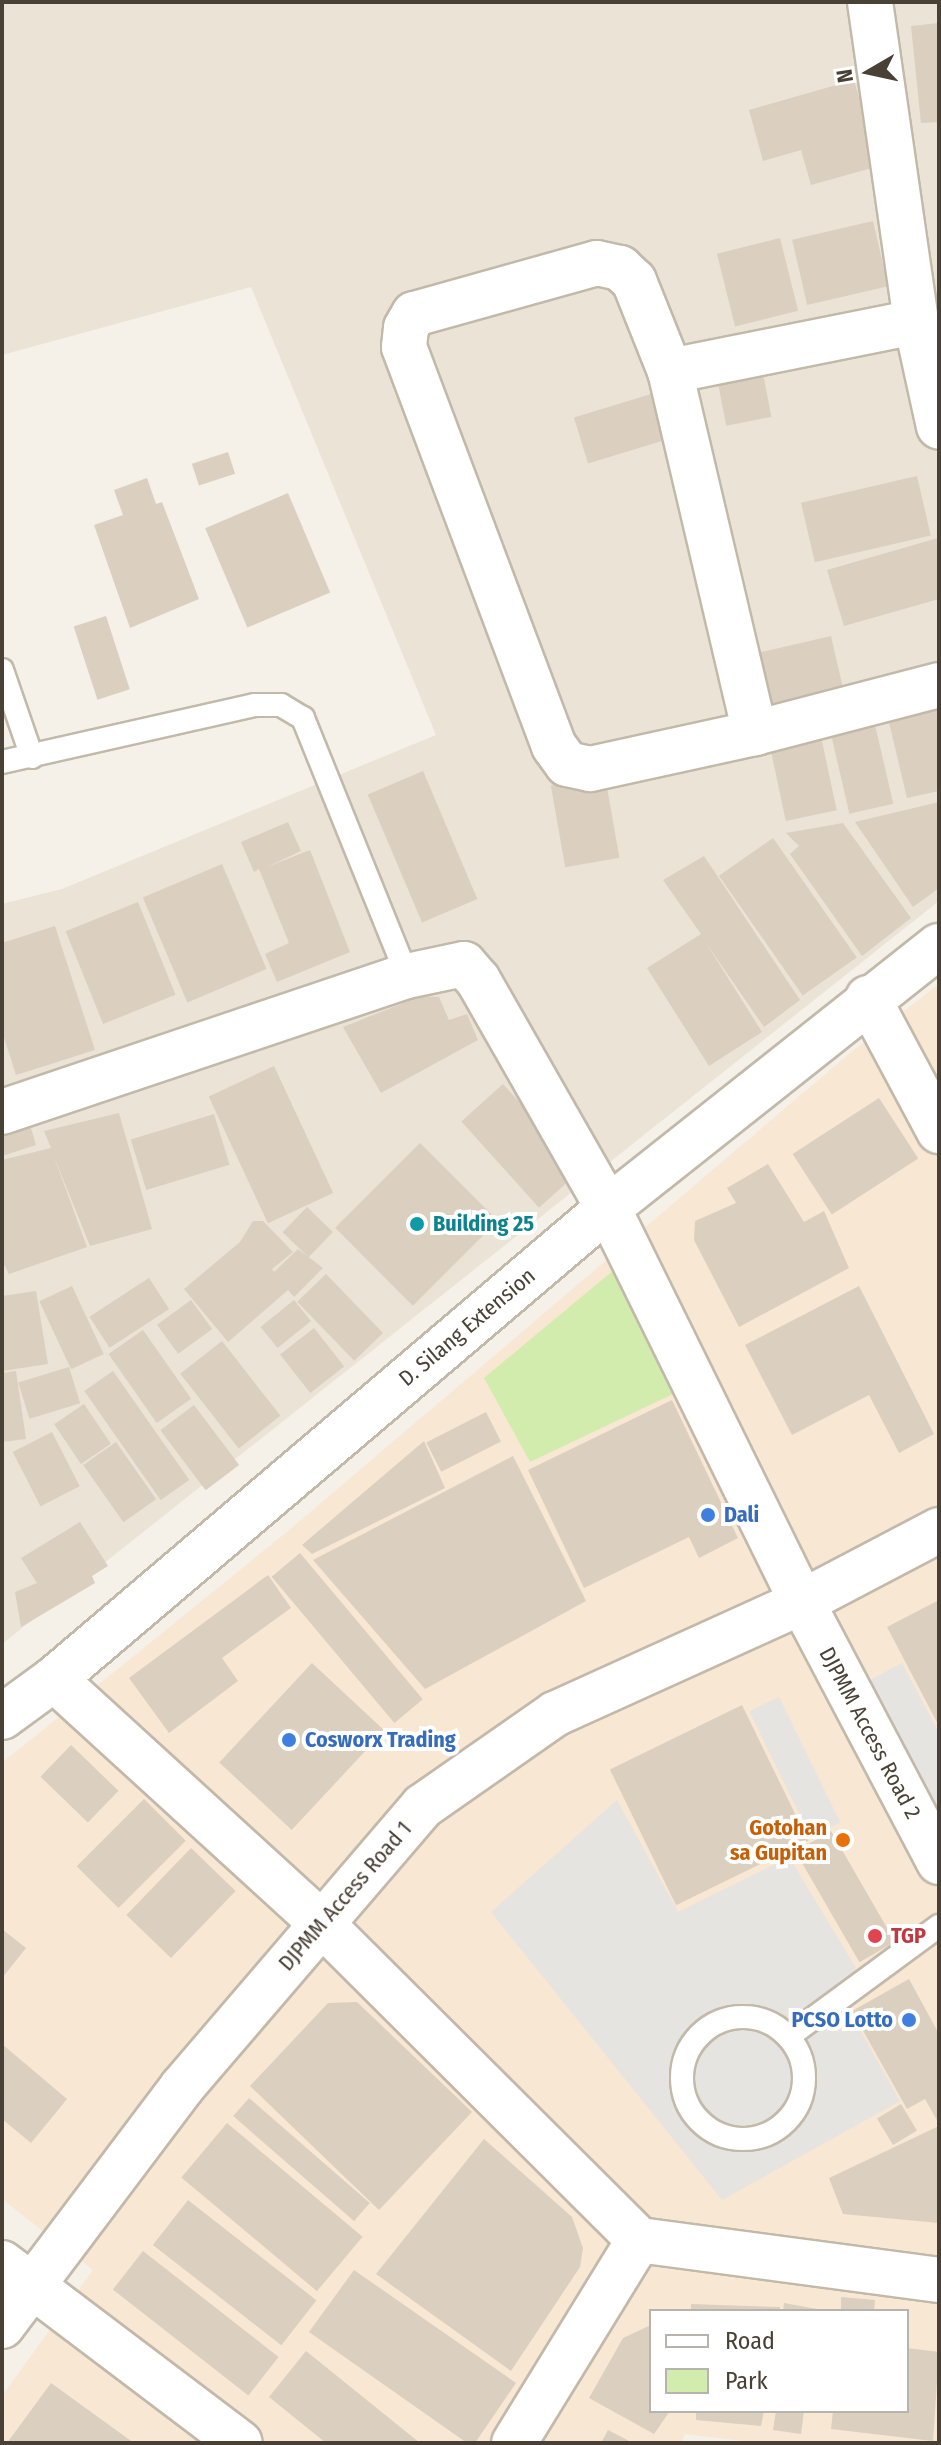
<!DOCTYPE html>
<html>
<head>
<meta charset="utf-8">
<style>
  body { margin:0 }
  #map { position:relative; width:941px; height:2445px; overflow:hidden; background:#f5f1e8; font-family:"Fira Sans Condensed",sans-serif }
  div>[style] { position:absolute }
  [style*='--x'] { left:calc(var(--x)*1px); top:calc(var(--y)*1px); width:calc(var(--w)*1px); rotate:calc(var(--a)*1deg) }
  .residential>* { inset:0; background:#eae3d6 }
  .commercial>* { inset:0; background:#f8e7d2 }
  .green>* { inset:0; background:#d2ecae }
  .parking>* { inset:0; background:#e6e4e0; transform-origin:0 0 }
  .building>* { inset:0; background:#dbcfc0; transform-origin:0 0 }
  .roads { filter:drop-shadow(2px 0 #c2b9aa) drop-shadow(-2px 0 #c2b9aa) drop-shadow(0 2px #c2b9aa) drop-shadow(0 -2px #c2b9aa) }
  .service>* { height:22px; margin:-11px; padding:0 11px; transform-origin:11px; border-radius:11px; background:#fff }
  .service>.ring { margin:-11px; padding:0; box-sizing:content-box; background:none; border:22px solid #fff; border-radius:50% }
  .minor>* { height:44px; margin:-22px; padding:0 22px; transform-origin:22px; border-radius:22px; background:#fff }
  .dots>* { width:22px; height:22px; translate:-50% -50%; box-sizing:border-box; border:4px solid #fff; border-radius:50% }
  span { translate:-50% -50%; white-space:nowrap; text-align:center; line-height:1.15; -webkit-text-stroke:8px #fff; paint-order:stroke }
  .culture-label { font-size:22px; color:#0d838f; font-weight:700 }
  .left { translate:0 -50%; text-align:left }
  .street-label { font-size:22px; color:#4a4136 }
  .shop-label { font-size:22px; color:#366cbe; font-weight:700 }
  .right { translate:-100% -50%; text-align:right }
  .food-label { font-size:22px; color:#c56008; font-weight:700 }
  .health-label { font-size:22px; color:#be3a42; font-weight:700 }
  .frame { position:absolute; inset:0; border:4px solid #4a4136; pointer-events:none }
  .legend { position:absolute; left:649px; top:2309px; width:260px; height:104px; box-sizing:border-box; background:#fff; border:2px solid #b7b3af; margin:0; padding:10px 14px; list-style:none; font-size:24px; color:#4a4136 }
  .legend li { display:flex; align-items:center; gap:16px; height:40px }
  .legend b { width:40px; border:2px solid #b7b3af }
  .north { position:absolute; left:829px; top:32px; width:80px; height:80px; -webkit-text-stroke:6px #fff; paint-order:stroke; rotate:261deg; font-size:22px; font-weight:700; line-height:32px; text-align:center; color:#4a4136 }
  .north::after { content:''; display:block; margin:auto; width:28px; height:36px; background:#4a4136; clip-path:polygon(50% 0,100% 100%,50% 72%,0 100%) }
</style>
</head>
<body>
<div id="map">
  <div class="residential">
    <i style="clip-path:polygon(2px 2px,939px 2px,939px 901px,2px 1644px,2px 904px,62px 889px,436px 735px,251px 287px,2px 355px)"></i>
  </div>
  <div class="commercial">
    <i style="clip-path:polygon(evenodd,939px 984px,939px 2443px,759px 2443px,685px 2434px,681px 2443px,2px 2443px,2px 2396px,93px 2270px,2px 2199px,2px 1763px,288px 1531px,850px 1053px,939px 984px,651px 2311px,907px 2311px,907px 2411px,651px 2411px,651px 2311px)"></i>
  </div>
  <div class="green">
    <i style="clip-path:polygon(615px 1269px,673px 1394px,530px 1462px,484px 1378px)"></i>
  </div>
  <div class="parking">
    <i style="clip-path:polygon(902px 1663px,939px 1733px,939px 1810px,870px 1680px)"></i>
    <i style="left:779px;top:1697px;width:140px;height:33px;rotate:64deg"></i>
    <i style="clip-path:polygon(617px 1800px,678px 1912px,789px 1857px,871px 1993px,848px 2009px,900px 2101px,722px 2200px,491px 1912px)"></i>
  </div>
  <div class="building">
    <i style="clip-path:polygon(939px 23px,939px 122px,921px 123px,911px 26px)"></i>
    <i style="clip-path:polygon(854px 80px,879px 166px,811px 185px,801px 150px,763px 161px,749px 110px)"></i>
    <i style="left:873px;top:221px;width:67px;height:83px;rotate:77deg"></i>
    <i style="left:780px;top:238px;width:75px;height:65px;rotate:76deg"></i>
    <i style="left:760px;top:358px;width:60px;height:46px;rotate:79deg"></i>
    <i style="left:661px;top:391px;width:48px;height:91px;rotate:73deg"></i>
    <i style="left:228px;top:452px;width:23px;height:38px;rotate:72deg"></i>
    <i style="left:917px;top:476px;width:61px;height:119px;rotate:77deg"></i>
    <i style="clip-path:polygon(147px 478px,156px 504px,162px 502px,199px 599px,130px 628px,94px 525px,123px 515px,114px 490px)"></i>
    <i style="left:288px;top:493px;width:108px;height:90px;rotate:67deg"></i>
    <i style="clip-path:polygon(938px 538px,939px 599px,844px 626px,827px 570px)"></i>
    <i style="left:106px;top:616px;width:77px;height:34px;rotate:72deg"></i>
    <i style="left:831px;top:636px;width:57px;height:84px;rotate:77deg"></i>
    <i style="clip-path:polygon(939px 705px,939px 791px,907px 798px,888px 718px)"></i>
    <i style="left:873px;top:716px;width:90px;height:45px;rotate:77deg"></i>
    <i style="left:819px;top:727px;width:85px;height:52px;rotate:78deg"></i>
    <i style="left:423px;top:771px;width:139px;height:60px;rotate:67deg"></i>
    <i style="left:605px;top:776px;width:83px;height:55px;rotate:80deg"></i>
    <i style="clip-path:polygon(939px 802px,939px 888px,913px 907px,855px 822px)"></i>
    <i style="clip-path:polygon(288px 822px,301px 851px,267px 867px,310px 850px,350px 952px,277px 982px,265px 954px,289px 943px,259px 869px,254px 872px,241px 842px)"></i>
    <i style="clip-path:polygon(843px 823px,911px 918px,862px 956px,790px 854px,799px 846px,786px 833px)"></i>
    <i style="left:773px;top:838px;width:146px;height:66px;rotate:55deg"></i>
    <i style="clip-path:polygon(704px 856px,800px 1000px,764px 1027px,706px 943px,762px 1032px,709px 1066px,647px 968px,701px 934px,663px 880px)"></i>
    <i style="left:222px;top:864px;width:114px;height:86px;rotate:67deg"></i>
    <i style="left:138px;top:902px;width:100px;height:78px;rotate:68deg"></i>
    <i style="clip-path:polygon(55px 926px,95px 1050px,16px 1075px,2px 1031px,2px 943px)"></i>
    <i style="clip-path:polygon(421px 996px,439px 997px,449px 1020px,467px 1014px,478px 1040px,381px 1093px,343px 1027px)"></i>
    <i style="left:274px;top:1066px;width:140px;height:72px;rotate:65deg"></i>
    <i style="left:503px;top:1084px;width:116px;height:56px;rotate:48deg"></i>
    <i style="left:879px;top:1098px;width:72px;height:103px;rotate:57deg"></i>
    <i style="clip-path:polygon(119px 1113px,152px 1229px,90px 1246px,53px 1154px,87px 1247px,9px 1274px,2px 1261px,2px 1160px,51px 1148px,44px 1131px)"></i>
    <i style="left:214px;top:1114px;width:53px;height:87px;rotate:73deg"></i>
    <i style="clip-path:polygon(30px 1125px,36px 1145px,2px 1156px,2px 1133px)"></i>
    <i style="left:420px;top:1143px;width:110px;height:120px;rotate:45deg"></i>
    <i style="clip-path:polygon(768px 1164px,804px 1222px,824px 1211px,849px 1268px,739px 1327px,694px 1240px,695px 1221px,736px 1203px,727px 1188px)"></i>
    <i style="left:307px;top:1207px;width:36px;height:35px;rotate:44deg"></i>
    <i style="clip-path:polygon(253px 1221px,263px 1221px,293px 1252px,272px 1269px,274px 1272px,298px 1249px,323px 1268px,294px 1297px,288px 1290px,228px 1342px,184px 1289px,240px 1242px)"></i>
    <i style="left:326px;top:1274px;width:82px;height:40px;rotate:46deg"></i>
    <i style="left:149px;top:1278px;width:37px;height:71px;rotate:57deg"></i>
    <i style="left:72px;top:1286px;width:75px;height:36px;rotate:65deg"></i>
    <i style="clip-path:polygon(859px 1286px,934px 1434px,899px 1453px,869px 1395px,792px 1435px,745px 1345px)"></i>
    <i style="clip-path:polygon(36px 1291px,48px 1364px,2px 1371px,2px 1296px)"></i>
    <i style="left:191px;top:1300px;width:36px;height:42px;rotate:54deg"></i>
    <i style="left:294px;top:1300px;width:27px;height:43px;rotate:51deg"></i>
    <i style="left:314px;top:1328px;width:49px;height:43px;rotate:52deg"></i>
    <i style="left:143px;top:1330px;width:84px;height:42px;rotate:55deg"></i>
    <i style="left:222px;top:1341px;width:95px;height:53px;rotate:52deg"></i>
    <i style="left:69px;top:1367px;width:38px;height:53px;rotate:73deg"></i>
    <i style="clip-path:polygon(16px 1371px,26px 1439px,2px 1442px,2px 1373px)"></i>
    <i style="left:113px;top:1371px;width:133px;height:35px;rotate:55deg"></i>
    <i style="clip-path:polygon(672px 1400px,738px 1538px,699px 1558px,689px 1537px,584px 1588px,528px 1470px)"></i>
    <i style="left:84px;top:1404px;width:48px;height:36px;rotate:56deg"></i>
    <i style="left:194px;top:1405px;width:75px;height:42px;rotate:53deg"></i>
    <i style="left:486px;top:1412px;width:33px;height:67px;rotate:63deg"></i>
    <i style="left:52px;top:1432px;width:61px;height:44px;rotate:63deg"></i>
    <i style="clip-path:polygon(424px 1441px,445px 1488px,312px 1554px,302px 1545px)"></i>
    <i style="left:116px;top:1442px;width:70px;height:40px;rotate:55deg"></i>
    <i style="clip-path:polygon(513px 1456px,586px 1601px,425px 1689px,313px 1560px)"></i>
    <i style="clip-path:polygon(80px 1522px,108px 1566px,92px 1576px,95px 1583px,21px 1627px,15px 1592px,37px 1583px,21px 1558px)"></i>
    <i style="left:300px;top:1553px;width:191px;height:37px;rotate:50deg"></i>
    <i style="clip-path:polygon(268px 1575px,291px 1608px,222px 1658px,238px 1681px,169px 1733px,129px 1678px)"></i>
    <i style="clip-path:polygon(939px 1600px,939px 1726px,887px 1627px)"></i>
    <i style="left:312px;top:1663px;width:99px;height:136px;rotate:43deg"></i>
    <i style="left:742px;top:1705px;width:151px;height:147px;rotate:64deg"></i>
    <i style="left:71px;top:1745px;width:66px;height:44px;rotate:44deg"></i>
    <i style="left:144px;top:1799px;width:59px;height:95px;rotate:45deg"></i>
    <i style="left:831px;top:1831px;width:128px;height:41px;rotate:60deg"></i>
    <i style="left:191px;top:1848px;width:62px;height:93px;rotate:44deg"></i>
    <i style="clip-path:polygon(2px 1929px,26px 1948px,2px 1978px)"></i>
    <i style="clip-path:polygon(909px 1979px,939px 2034px,939px 2124px,925px 2099px,907px 2109px,852px 2011px)"></i>
    <i style="clip-path:polygon(357px 2002px,472px 2112px,379px 2210px,250px 2086px,328px 2003px)"></i>
    <i style="clip-path:polygon(2px 2044px,67px 2099px,31px 2143px,2px 2119px)"></i>
    <i style="left:249px;top:2098px;width:160px;height:24px;rotate:41deg"></i>
    <i style="left:901px;top:2104px;width:31px;height:28px;rotate:59deg"></i>
    <i style="left:227px;top:2123px;width:177px;height:71px;rotate:40deg"></i>
    <i style="clip-path:polygon(939px 2126px,939px 2223px,843px 2214px,829px 2178px)"></i>
    <i style="clip-path:polygon(484px 2139px,572px 2217px,583px 2248px,580px 2267px,511px 2371px,376px 2274px)"></i>
    <i style="left:188px;top:2200px;width:163px;height:57px;rotate:38deg"></i>
    <i style="left:143px;top:2251px;width:172px;height:49px;rotate:38deg"></i>
    <i style="clip-path:polygon(354px 2270px,516px 2383px,475px 2443px,467px 2443px,309px 2332px)"></i>
    <i style="clip-path:polygon(841px 2297px,875px 2300px,874px 2311px,841px 2311px)"></i>
    <i style="clip-path:polygon(784px 2303px,817px 2309px,817px 2311px,783px 2311px)"></i>
    <i style="clip-path:polygon(691px 2304px,780px 2307px,780px 2311px,691px 2311px)"></i>
    <i style="clip-path:polygon(651px 2325px,651px 2411px,670px 2411px,654px 2434px,589px 2398px,623px 2338px)"></i>
    <i style="clip-path:polygon(907px 2348px,939px 2352px,933px 2441px,831px 2429px,833px 2411px,907px 2411px)"></i>
    <i style="clip-path:polygon(306px 2351px,420px 2443px,326px 2443px,269px 2397px)"></i>
    <i style="clip-path:polygon(51px 2383px,134px 2443px,7px 2443px)"></i>
    <i style="clip-path:polygon(696px 2411px,764px 2411px,761px 2426px,696px 2420px)"></i>
    <i style="clip-path:polygon(776px 2411px,804px 2411px,801px 2434px,773px 2430px)"></i>
    <i style="clip-path:polygon(608px 2430px,633px 2443px,601px 2443px)"></i>
  </div>
  <div class="roads">
    <div class="service">
      <i style="--x:2;--y:670;--w:92;--a:71"></i>
      <i style="--x:2;--y:762;--w:259;--a:-12.7"></i>
      <i style="--x:255;--y:705;--w:26;--a:0"></i>
      <i style="--x:281;--y:705;--w:26;--a:31"></i>
      <i style="--x:303;--y:718;--w:278;--a:68"></i>
      <i class="ring" style="left:682px;top:2017px;width:100px;height:100px"></i>
      <i style="--x:789;--y:2036;--w:186;--a:-36.3"></i>
    </div>
    <div class="minor">
      <i style="--x:870;--y:2;--w:323;--a:81.8"></i>
      <i style="--x:916;--y:322;--w:107;--a:77.6"></i>
      <i style="--x:670;--y:371;--w:251;--a:-11.3"></i>
      <i style="--x:755;--y:733;--w:372;--a:-103.2"></i>
      <i style="--x:670;--y:371;--w:97;--a:-111.8"></i>
      <i style="--x:634;--y:281;--w:19;--a:-137"></i>
      <i style="--x:620;--y:268;--w:24;--a:-168"></i>
      <i style="--x:597;--y:263;--w:190;--a:164.4"></i>
      <i style="--x:414;--y:314;--w:16;--a:120"></i>
      <i style="--x:406;--y:328;--w:19;--a:96"></i>
      <i style="--x:404;--y:347;--w:426;--a:69.4"></i>
      <i style="--x:554;--y:746;--w:22;--a:54"></i>
      <i style="--x:567;--y:764;--w:24;--a:12"></i>
      <i style="--x:590;--y:769;--w:169;--a:-12.3"></i>
      <i style="--x:755;--y:733;--w:190;--a:-14.6"></i>
      <i style="--x:868;--y:998;--w:151;--a:61.9"></i>
      <i style="--x:2;--y:1112;--w:427;--a:-18.6"></i>
      <i style="--x:407;--y:976;--w:58;--a:-11.9"></i>
      <i style="--x:464;--y:964;--w:21;--a:49"></i>
      <i style="--x:478;--y:980;--w:262;--a:60.3"></i>
      <i style="--x:608;--y:1208;--w:439;--a:63.8"></i>
      <i style="--x:802;--y:1602;--w:294;--a:62.2"></i>
      <i style="--x:54;--y:1679;--w:360;--a:42.4"></i>
      <i style="--x:320;--y:1922;--w:450;--a:44.9"></i>
      <i style="--x:639;--y:2240;--w:303;--a:7.6"></i>
      <i style="--x:2;--y:1717;--w:64;--a:-36.2"></i>
      <i style="--x:54;--y:1679;--w:727;--a:-40.37"></i>
      <i style="--x:608;--y:1208;--w:422;--a:-38.4"></i>
      <i style="--x:2;--y:2263;--w:298;--a:37.1"></i>
      <i style="--x:2;--y:2326;--w:299;--a:-53"></i>
      <i style="--x:182;--y:2087;--w:370;--a:-49.4"></i>
      <i style="--x:423;--y:1806;--w:161;--a:-34.9"></i>
      <i style="--x:555;--y:1714;--w:271;--a:-24.4"></i>
      <i style="--x:802;--y:1602;--w:155;--a:-27.7"></i>
      <i style="--x:514;--y:2443;--w:238;--a:-58.4"></i>
    </div>
  </div>
  <div class="dots">
    <i style="left:417px;top:1224px;background:#0f9aa8"></i>
    <i style="left:708px;top:1515px;background:#3f7fe0"></i>
    <i style="left:289px;top:1740px;background:#3f7fe0"></i>
    <i style="left:843px;top:1840px;background:#e8710a"></i>
    <i style="left:875px;top:1936px;background:#e0444e"></i>
    <i style="left:909px;top:2020px;background:#3f7fe0"></i>
  </div>
  <div class="culture-label">
    <span class="left" style="left:433px;top:1224px">Building 25</span>
  </div>
  <div class="street-label">
    <span style="left:467px;top:1327px;rotate:-40deg">D. Silang Extension</span>
    <span style="left:870px;top:1733px;rotate:62deg">DJPMM Access Road 2</span>
    <span style="left:345px;top:1896px;rotate:-49deg">DJPMM Access Road 1</span>
  </div>
  <div class="shop-label">
    <span class="left" style="left:724px;top:1515px">Dali</span>
    <span class="left" style="left:305px;top:1740px">Cosworx Trading</span>
    <span class="right" style="left:893px;top:2020px">PCSO Lotto</span>
  </div>
  <div class="food-label">
    <span class="right" style="left:827px;top:1840px">Gotohan<br>sa Gupitan</span>
  </div>
  <div class="health-label">
    <span class="left" style="left:891px;top:1936px">TGP</span>
  </div>
  <div class="frame"></div>
  <ul class="legend">
  <li><b style="height:10px;background:#fff"></b>Road</li>
  <li><b style="height:22px;background:#d2ecae"></b>Park</li>
  </ul>
  <div class="north">N</div>
</div>
</body>
</html>
